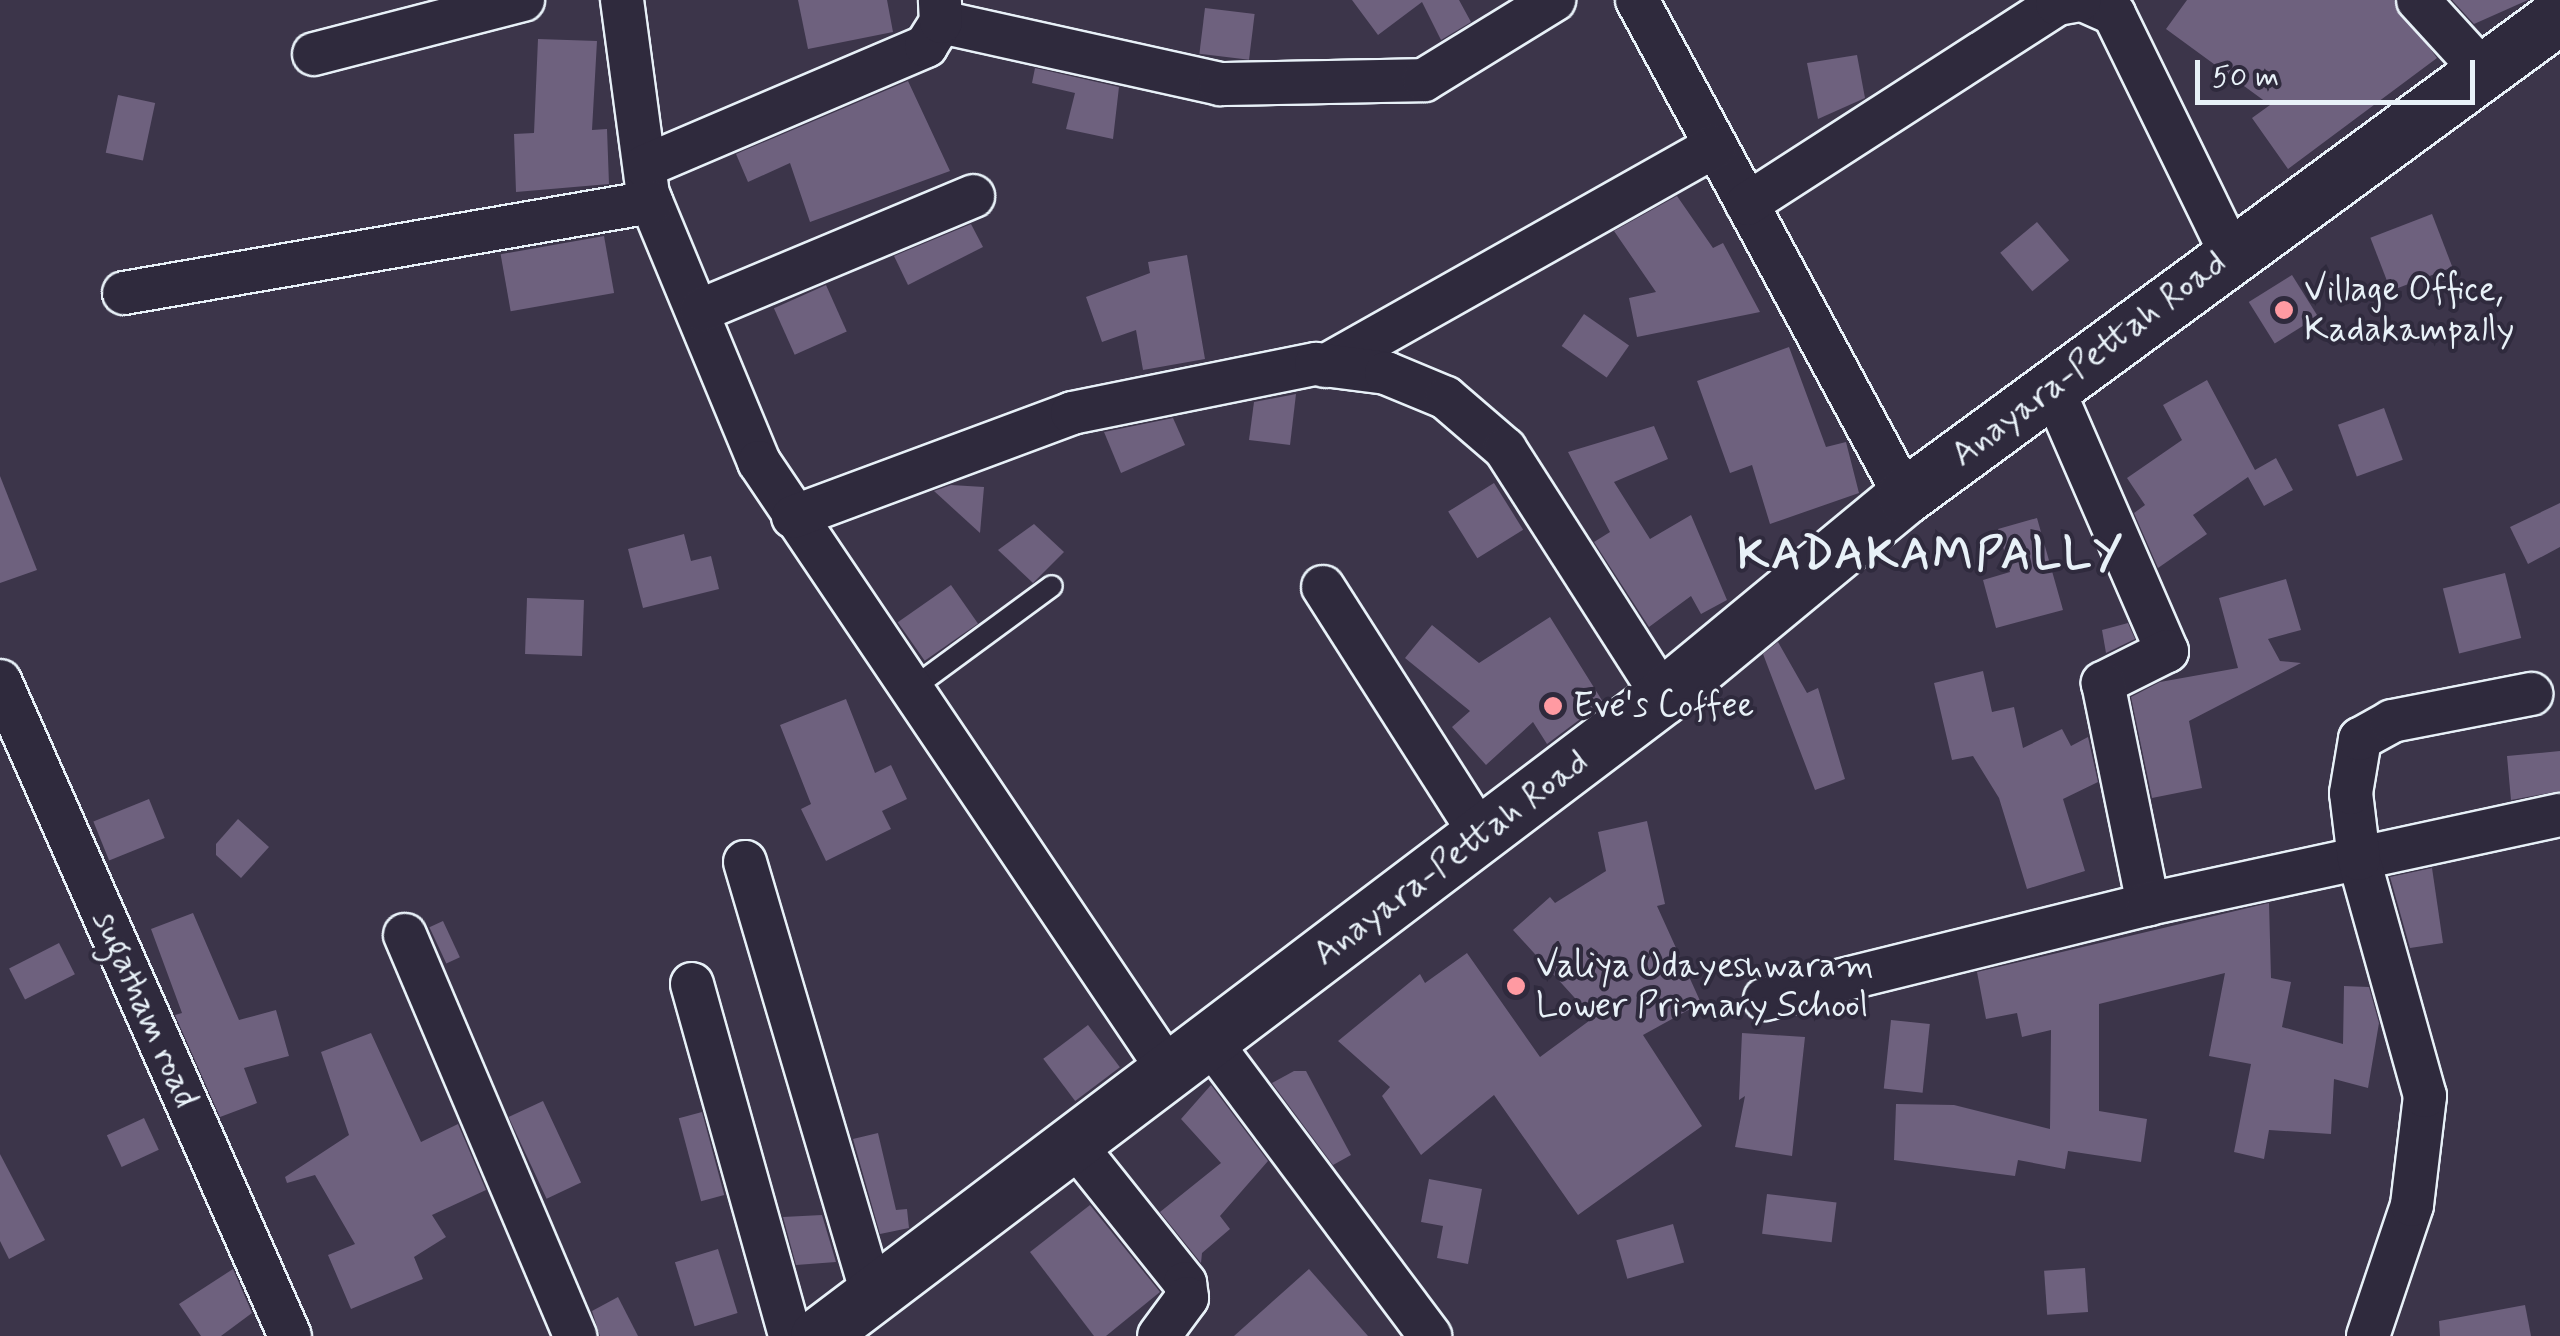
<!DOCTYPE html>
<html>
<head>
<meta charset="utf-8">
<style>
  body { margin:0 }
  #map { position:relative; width:2560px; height:1336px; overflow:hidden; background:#3c354a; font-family:Mynerve,sans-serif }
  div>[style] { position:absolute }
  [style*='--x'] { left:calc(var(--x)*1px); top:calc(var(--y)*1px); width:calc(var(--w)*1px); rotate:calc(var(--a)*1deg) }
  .building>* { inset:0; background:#6e617e; transform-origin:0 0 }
  .roads { filter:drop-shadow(2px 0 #e8f1f8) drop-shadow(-2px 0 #e8f1f8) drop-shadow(0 2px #e8f1f8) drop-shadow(0 -2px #e8f1f8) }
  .lane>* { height:20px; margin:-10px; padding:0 10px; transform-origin:10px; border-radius:10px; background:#2f2a3d }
  .street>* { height:42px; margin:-21px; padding:0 21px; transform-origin:21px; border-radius:21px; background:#2f2a3d }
  .secondary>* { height:55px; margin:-27.5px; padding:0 27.5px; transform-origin:27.5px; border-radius:27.5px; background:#2f2a3d }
  .dots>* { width:28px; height:28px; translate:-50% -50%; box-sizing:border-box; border:5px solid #2f2a3d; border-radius:50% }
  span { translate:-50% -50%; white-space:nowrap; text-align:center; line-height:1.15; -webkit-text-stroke:8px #2f2a3d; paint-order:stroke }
  .poi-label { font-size:35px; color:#e8f1f8 }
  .left { translate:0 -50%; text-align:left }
  .street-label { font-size:35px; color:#e8f1f8 }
  .district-label { font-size:45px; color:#e8f1f8; font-weight:700; letter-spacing:2.5px }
  .scale { position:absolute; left:2195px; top:60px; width:280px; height:45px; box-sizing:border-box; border:5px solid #e8f1f8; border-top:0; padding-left:12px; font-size:30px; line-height:35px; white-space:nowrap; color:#e8f1f8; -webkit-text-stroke:8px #2f2a3d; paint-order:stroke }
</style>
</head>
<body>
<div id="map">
  <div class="building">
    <i style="clip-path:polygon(798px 0,887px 0,893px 32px,808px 49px)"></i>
    <i style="clip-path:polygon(1352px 0,1459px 0,1471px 22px,1441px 40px,1422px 2px,1378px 35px)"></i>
    <i style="clip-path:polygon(2187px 0,2394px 0,2437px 58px,2288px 169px,2252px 118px,2270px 105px,2166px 29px)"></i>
    <i style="clip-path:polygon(2452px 0,2528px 0,2474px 24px)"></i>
    <i style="left:1205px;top:8px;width:50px;height:46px;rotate:7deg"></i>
    <i style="clip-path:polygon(538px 39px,597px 41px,592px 130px,607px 129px,609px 184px,516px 192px,514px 134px,534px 133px)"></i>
    <i style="clip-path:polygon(1857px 55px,1865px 98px,1818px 119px,1807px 63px)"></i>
    <i style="clip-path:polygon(1035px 68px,1119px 87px,1113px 139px,1066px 129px,1075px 93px,1032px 83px)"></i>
    <i style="clip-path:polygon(908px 81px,950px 171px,810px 222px,790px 163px,748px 182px,736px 154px)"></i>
    <i style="left:118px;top:95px;width:38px;height:59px;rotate:12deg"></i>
    <i style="clip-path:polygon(1677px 196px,1713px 248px,1723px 243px,1760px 312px,1637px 337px,1629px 298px,1656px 292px,1614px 231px)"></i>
    <i style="left:2432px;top:214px;width:57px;height:66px;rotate:69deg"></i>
    <i style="left:2037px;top:222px;width:50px;height:48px;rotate:50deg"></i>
    <i style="clip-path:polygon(971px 224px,983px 247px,908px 285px,894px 256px)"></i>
    <i style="left:604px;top:236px;width:58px;height:105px;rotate:80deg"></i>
    <i style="clip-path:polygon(1187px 255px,1205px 359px,1143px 370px,1136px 330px,1102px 342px,1086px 297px,1150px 273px,1148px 262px)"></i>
    <i style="left:2292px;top:275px;width:49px;height:51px;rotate:58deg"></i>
    <i style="left:826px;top:285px;width:51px;height:57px;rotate:66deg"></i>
    <i style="left:1584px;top:314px;width:55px;height:39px;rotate:35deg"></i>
    <i style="clip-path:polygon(1789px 347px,1826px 447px,1846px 442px,1859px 493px,1770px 524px,1752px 465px,1730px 473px,1697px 381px)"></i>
    <i style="clip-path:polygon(2207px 380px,2255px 470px,2276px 458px,2293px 490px,2264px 506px,2248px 477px,2193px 515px,2207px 534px,2158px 568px,2134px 513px,2145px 505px,2127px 478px,2182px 440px,2163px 405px)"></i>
    <i style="clip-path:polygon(1296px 394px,1290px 445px,1249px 440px,1254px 402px)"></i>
    <i style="left:2384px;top:408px;width:55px;height:49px;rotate:70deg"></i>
    <i style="clip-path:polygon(1173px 418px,1185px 445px,1121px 473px,1104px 432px)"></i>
    <i style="clip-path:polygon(1654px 426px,1668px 459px,1614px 482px,1650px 539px,1691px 515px,1727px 600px,1701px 614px,1691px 596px,1649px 627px,1594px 542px,1610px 532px,1568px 452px)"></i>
    <i style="clip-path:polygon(0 476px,37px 570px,0 583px)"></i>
    <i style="left:1494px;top:483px;width:55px;height:54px;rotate:58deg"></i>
    <i style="clip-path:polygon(951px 485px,984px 487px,980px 533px,934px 491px)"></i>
    <i style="clip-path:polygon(2560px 503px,2560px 547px,2528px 564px,2510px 527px)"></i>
    <i style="clip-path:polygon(2037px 518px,2063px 610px,1996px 628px,1983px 580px,2010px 572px,1998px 529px)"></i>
    <i style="clip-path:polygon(1034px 524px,1064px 552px,1033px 583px,998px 550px)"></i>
    <i style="clip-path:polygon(684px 534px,691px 561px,711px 556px,719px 589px,643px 608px,628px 549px)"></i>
    <i style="left:2505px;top:573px;width:67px;height:64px;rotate:76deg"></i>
    <i style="clip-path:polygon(2286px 579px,2301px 630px,2268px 639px,2280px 661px,2301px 663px,2189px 721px,2202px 788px,2152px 798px,2131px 697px,2160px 682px,2238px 668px,2219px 598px)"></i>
    <i style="left:951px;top:585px;width:47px;height:65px;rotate:55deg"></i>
    <i style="left:527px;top:598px;width:57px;height:56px;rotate:2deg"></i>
    <i style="clip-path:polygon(1550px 617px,1603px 702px,1547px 744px,1533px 722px,1486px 765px,1452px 727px,1470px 711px,1405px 658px,1432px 625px,1479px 663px)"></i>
    <i style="clip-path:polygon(2128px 623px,2135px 639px,2106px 653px,2102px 630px)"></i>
    <i style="clip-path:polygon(1778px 642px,1807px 693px,1818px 688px,1845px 779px,1815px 790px,1763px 654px)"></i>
    <i style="clip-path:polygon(1983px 671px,1992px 712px,2014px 707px,2023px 748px,2062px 729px,2071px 746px,2088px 737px,2098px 782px,2063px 799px,2085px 871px,2027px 889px,1999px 798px,1973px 756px,1952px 760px,1934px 683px)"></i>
    <i style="clip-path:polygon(846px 699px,875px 773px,891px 765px,907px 799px,882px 811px,891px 829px,826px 861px,801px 809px,811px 804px,780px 725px)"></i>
    <i style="clip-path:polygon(2560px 751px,2560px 791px,2511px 800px,2507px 756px)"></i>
    <i style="left:149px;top:799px;width:42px;height:60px;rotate:68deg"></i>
    <i style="clip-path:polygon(238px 819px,269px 847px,241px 878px,216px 855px,216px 844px)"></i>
    <i style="clip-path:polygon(1647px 821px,1665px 904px,1657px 906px,1701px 1003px,1643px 1035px,1702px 1126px,1578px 1215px,1494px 1095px,1421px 1155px,1382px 1096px,1390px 1087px,1338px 1041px,1420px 974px,1425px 983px,1467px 953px,1540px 1057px,1593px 1018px,1513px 930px,1550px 897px,1555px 903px,1606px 871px,1598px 832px)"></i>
    <i style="clip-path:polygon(2432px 868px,2443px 943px,2410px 948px,2390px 877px)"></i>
    <i style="clip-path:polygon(2269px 903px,2271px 978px,2291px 982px,2282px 1027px,2343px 1044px,2344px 986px,2369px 987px,2379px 1023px,2368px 1088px,2334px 1079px,2331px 1134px,2269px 1130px,2264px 1159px,2234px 1152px,2251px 1064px,2209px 1056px,2225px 973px,2099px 1004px,2099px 1111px,2147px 1119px,2141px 1162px,2068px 1151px,2065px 1169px,2018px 1160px,2015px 1176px,1894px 1160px,1896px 1104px,1954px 1105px,2050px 1129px,2051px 1030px,2022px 1037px,2017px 1013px,1986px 1019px,1977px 972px)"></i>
    <i style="clip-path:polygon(193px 913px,239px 1020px,276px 1010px,289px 1056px,244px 1068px,257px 1103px,220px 1117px,175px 1015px,182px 1013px,151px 929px)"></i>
    <i style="left:443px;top:921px;width:40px;height:15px;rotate:65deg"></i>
    <i style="left:59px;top:943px;width:35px;height:56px;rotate:63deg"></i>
    <i style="left:1891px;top:1020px;width:39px;height:69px;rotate:6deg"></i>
    <i style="left:1088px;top:1025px;width:53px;height:56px;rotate:53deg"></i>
    <i style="clip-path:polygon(371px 1033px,421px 1142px,458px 1124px,486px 1190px,432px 1215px,446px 1237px,414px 1257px,423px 1279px,351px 1309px,328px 1255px,355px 1244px,315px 1175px,287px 1183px,285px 1177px,349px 1135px,321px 1052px)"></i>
    <i style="clip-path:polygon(1742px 1033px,1805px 1037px,1792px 1156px,1735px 1147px,1745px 1096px,1739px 1100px)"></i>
    <i style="clip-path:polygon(1294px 1071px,1306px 1071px,1351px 1155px,1333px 1165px,1272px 1083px)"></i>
    <i style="clip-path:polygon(1211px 1085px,1268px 1161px,1220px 1216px,1230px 1229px,1202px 1253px,1201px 1263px,1160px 1212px,1221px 1163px,1181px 1119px)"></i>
    <i style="left:543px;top:1101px;width:90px;height:38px;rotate:65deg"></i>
    <i style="left:702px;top:1112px;width:86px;height:24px;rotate:75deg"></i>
    <i style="left:144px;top:1118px;width:35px;height:41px;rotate:65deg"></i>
    <i style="clip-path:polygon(878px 1133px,896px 1210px,907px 1209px,909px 1228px,880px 1234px,853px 1139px)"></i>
    <i style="clip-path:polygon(0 1154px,45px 1240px,9px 1259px,0 1241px)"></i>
    <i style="clip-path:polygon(1429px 1179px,1482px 1189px,1468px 1264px,1437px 1258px,1443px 1226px,1421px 1222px)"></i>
    <i style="left:1767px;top:1194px;width:70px;height:40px;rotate:7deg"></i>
    <i style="clip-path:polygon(1090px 1205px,1160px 1292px,1106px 1336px,1094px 1336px,1030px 1252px)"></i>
    <i style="clip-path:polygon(822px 1215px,836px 1262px,796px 1265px,783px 1217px)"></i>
    <i style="left:1673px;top:1224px;width:40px;height:59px;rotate:74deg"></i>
    <i style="left:718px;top:1249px;width:67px;height:45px;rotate:73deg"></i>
    <i style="left:2085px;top:1268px;width:44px;height:41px;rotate:86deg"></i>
    <i style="clip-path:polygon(233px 1269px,252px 1313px,221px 1336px,201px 1336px,179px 1304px)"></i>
    <i style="clip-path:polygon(1309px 1269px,1368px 1336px,1234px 1336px)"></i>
    <i style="clip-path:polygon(618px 1297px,638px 1336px,600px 1336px,592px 1311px)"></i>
    <i style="clip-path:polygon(2525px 1305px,2531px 1336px,2440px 1336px,2439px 1321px)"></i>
  </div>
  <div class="roads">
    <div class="lane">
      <i style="--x:909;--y:691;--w:177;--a:-36.3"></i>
    </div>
    <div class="street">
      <i style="--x:622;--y:0;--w:196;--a:82.4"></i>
      <i style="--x:648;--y:194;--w:290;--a:67.5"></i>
      <i style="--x:759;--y:462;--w:734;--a:56.05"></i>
      <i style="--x:1637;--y:0;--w:564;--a:61.62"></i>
      <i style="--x:2083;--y:0;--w:34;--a:24"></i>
      <i style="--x:2114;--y:14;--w:265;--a:64"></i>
      <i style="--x:2418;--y:0;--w:95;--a:47.6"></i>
      <i style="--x:941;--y:22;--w:286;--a:12.5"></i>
      <i style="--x:1220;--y:84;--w:204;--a:-1.1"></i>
      <i style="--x:1424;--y:80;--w:153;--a:-31.6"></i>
      <i style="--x:314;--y:54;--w:216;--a:-14.5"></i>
      <i style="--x:645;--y:166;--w:306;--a:-23.1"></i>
      <i style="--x:926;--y:46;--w:28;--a:-58"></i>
      <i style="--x:941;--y:22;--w:22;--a:-93"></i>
      <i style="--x:1747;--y:204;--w:369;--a:-32.8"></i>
      <i style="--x:2057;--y:4;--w:23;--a:-10"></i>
      <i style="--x:124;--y:293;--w:535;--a:-9.8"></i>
      <i style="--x:701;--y:310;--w:295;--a:-22.7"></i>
      <i style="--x:1325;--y:366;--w:448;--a:-29.4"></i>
      <i style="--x:2053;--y:389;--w:286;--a:66.5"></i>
      <i style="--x:2167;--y:651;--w:72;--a:153.4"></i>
      <i style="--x:2103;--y:683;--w:226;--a:78.5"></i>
      <i style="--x:793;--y:517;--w:298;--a:-20.4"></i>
      <i style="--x:1072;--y:413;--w:249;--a:-11.4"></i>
      <i style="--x:1316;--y:364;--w:71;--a:7.3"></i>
      <i style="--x:1386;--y:373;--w:65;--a:22.6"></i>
      <i style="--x:1446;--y:398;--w:78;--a:40.8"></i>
      <i style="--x:1505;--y:449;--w:293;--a:57.4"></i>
      <i style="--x:1323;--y:587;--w:294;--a:57.5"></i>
      <i style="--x:0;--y:681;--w:716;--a:66.12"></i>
      <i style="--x:745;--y:862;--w:447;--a:73.6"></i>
      <i style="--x:405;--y:935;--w:436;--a:67"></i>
      <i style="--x:692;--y:984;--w:365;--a:74.4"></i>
      <i style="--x:1765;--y:999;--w:395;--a:-13.9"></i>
      <i style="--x:2148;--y:904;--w:422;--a:-12.2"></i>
      <i style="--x:1211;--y:1043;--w:366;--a:53.2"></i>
      <i style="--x:1071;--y:1140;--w:183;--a:51.4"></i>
      <i style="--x:1185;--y:1283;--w:15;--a:82"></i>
      <i style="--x:1187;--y:1298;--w:47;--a:126.4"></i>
      <i style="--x:2368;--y:1336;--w:138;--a:-71.4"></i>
      <i style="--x:2412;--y:1205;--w:110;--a:-83.2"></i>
      <i style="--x:2425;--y:1096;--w:246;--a:-105.6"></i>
      <i style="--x:2359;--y:859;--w:66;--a:-96.9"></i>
      <i style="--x:2351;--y:793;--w:55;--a:-80.5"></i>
      <i style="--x:2360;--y:739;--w:37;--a:-29"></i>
      <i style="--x:2392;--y:721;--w:142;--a:-11"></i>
    </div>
    <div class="secondary">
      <i style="--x:818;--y:1336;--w:1060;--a:-37.14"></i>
      <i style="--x:1663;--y:696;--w:314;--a:-39.6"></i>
      <i style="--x:1905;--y:496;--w:813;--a:-36.29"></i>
    </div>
  </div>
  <div class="dots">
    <i style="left:2284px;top:310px;background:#ff9aa2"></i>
    <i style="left:1553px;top:706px;background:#ff9aa2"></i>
    <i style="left:1516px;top:986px;background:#ff9aa2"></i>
  </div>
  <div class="poi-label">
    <span class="left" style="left:2304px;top:310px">Village Office,<br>Kadakampally</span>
    <span class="left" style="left:1573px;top:706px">Eve's Coffee</span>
    <span class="left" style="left:1536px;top:986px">Valiya Udayeshwaram<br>Lower Primary School</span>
  </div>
  <div class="street-label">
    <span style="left:2089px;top:359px;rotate:-37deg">Anayara-Pettah Road</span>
    <span style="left:1451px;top:858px;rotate:-37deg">Anayara-Pettah Road</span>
    <span style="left:145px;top:1009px;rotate:66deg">sugatham road</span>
  </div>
  <div class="district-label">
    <span style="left:1931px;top:556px">KADAKAMPALLY</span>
  </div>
  <div class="scale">50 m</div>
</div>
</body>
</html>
